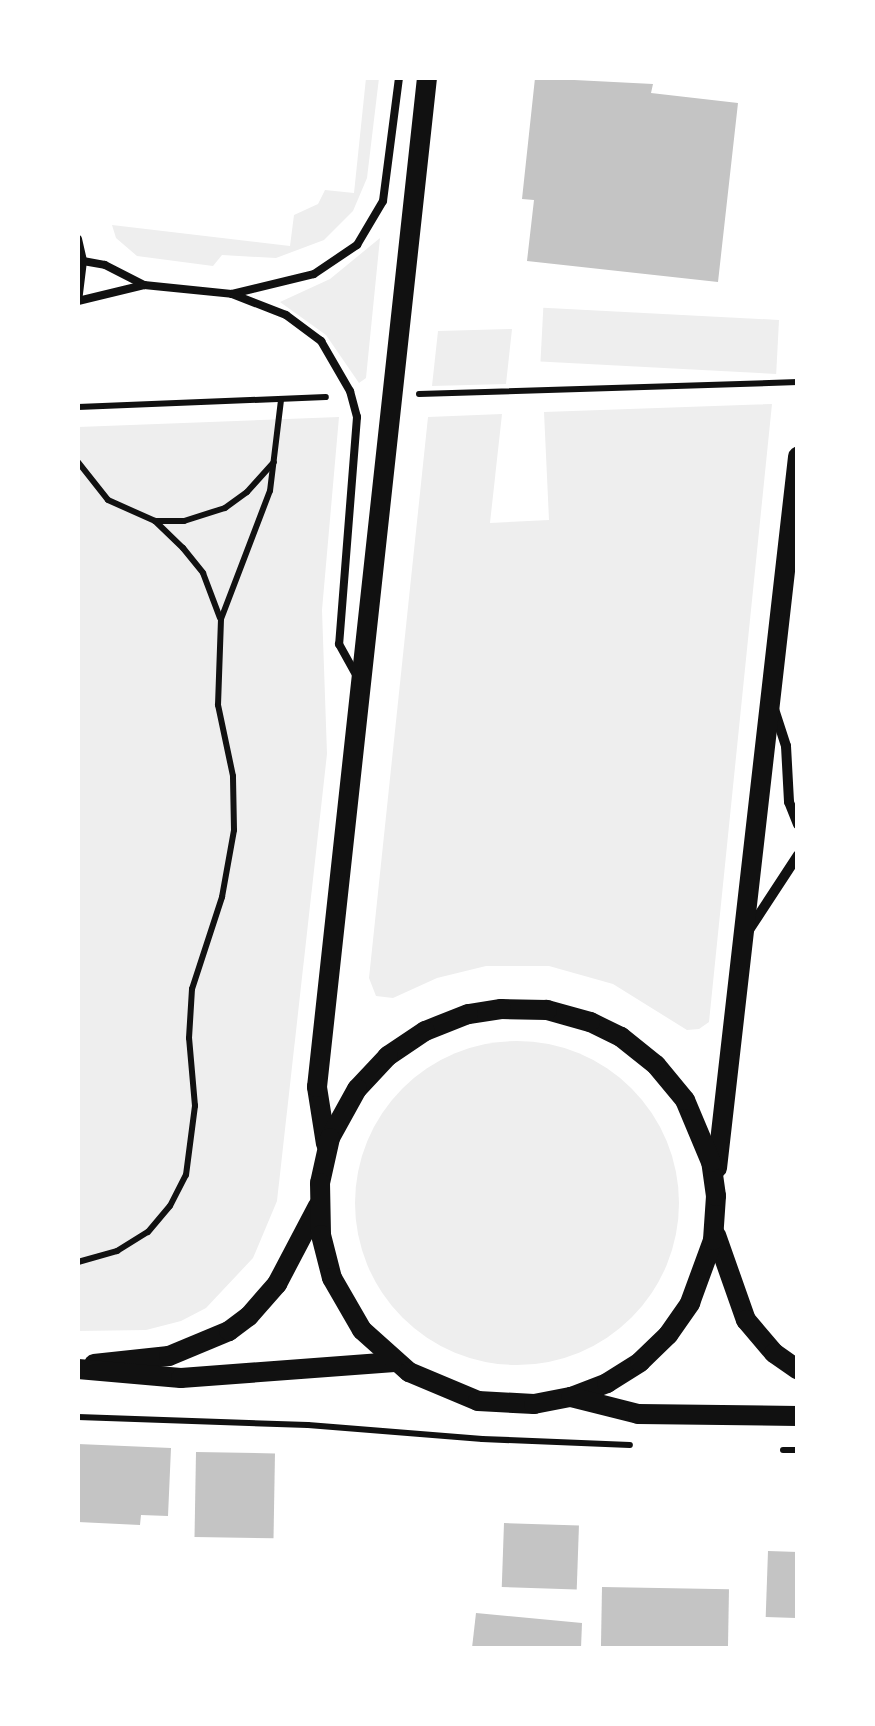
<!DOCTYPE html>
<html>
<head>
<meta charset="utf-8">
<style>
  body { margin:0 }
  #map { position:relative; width:875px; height:1726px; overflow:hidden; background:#fff; font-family:Mulish,sans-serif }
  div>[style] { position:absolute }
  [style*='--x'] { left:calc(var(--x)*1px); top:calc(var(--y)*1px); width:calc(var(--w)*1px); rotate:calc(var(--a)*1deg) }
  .green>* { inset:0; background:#eee; transform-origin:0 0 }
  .round { border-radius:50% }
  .building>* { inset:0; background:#c4c4c4; transform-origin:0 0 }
  .path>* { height:6px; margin:-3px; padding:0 3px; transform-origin:3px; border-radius:3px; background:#111 }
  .service>* { height:8px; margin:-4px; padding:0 4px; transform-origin:4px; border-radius:4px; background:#111 }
  .minor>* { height:10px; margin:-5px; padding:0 5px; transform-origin:5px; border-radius:5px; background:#111 }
  .secondary>* { height:20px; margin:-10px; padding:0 10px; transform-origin:10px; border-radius:10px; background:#111 }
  span { translate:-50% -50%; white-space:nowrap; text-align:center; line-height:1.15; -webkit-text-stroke:9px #fff; paint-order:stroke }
  .frame { position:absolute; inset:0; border:80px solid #fff; pointer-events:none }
</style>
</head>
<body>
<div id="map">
  <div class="green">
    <i style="clip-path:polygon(366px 78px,379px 78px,367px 178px,353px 211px,324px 240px,276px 258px,222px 255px,213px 266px,137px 256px,116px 238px,112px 225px,290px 246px,294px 215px,318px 204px,325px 190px,354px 193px)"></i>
    <i style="clip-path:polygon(380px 238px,366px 378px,359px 383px,326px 335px,280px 302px,330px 279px)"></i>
    <i style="left:779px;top:320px;width:54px;height:236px;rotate:93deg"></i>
    <i style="clip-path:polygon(512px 329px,506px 384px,432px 386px,438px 331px)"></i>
    <i style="clip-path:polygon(772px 404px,709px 1022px,699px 1029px,687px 1030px,613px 984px,549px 966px,486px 966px,437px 978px,393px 998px,376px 996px,369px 978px,428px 417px,502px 414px,490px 523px,549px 520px,544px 412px)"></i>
    <i style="clip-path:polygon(339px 417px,322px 610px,327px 754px,277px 1201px,253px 1258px,206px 1308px,181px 1321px,146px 1330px,78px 1331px,78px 427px)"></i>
    <i class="round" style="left:355px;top:1041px;width:324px;height:324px"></i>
  </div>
  <div class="building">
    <i style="clip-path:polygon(535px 78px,653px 84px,651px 93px,738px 103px,718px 282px,527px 261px,534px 200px,522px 199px)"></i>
    <i style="clip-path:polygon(78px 1444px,171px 1448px,168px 1516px,141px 1515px,140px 1525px,78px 1522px)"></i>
    <i style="left:196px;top:1452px;width:79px;height:85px;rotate:1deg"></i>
    <i style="left:504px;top:1523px;width:75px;height:64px;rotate:2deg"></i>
    <i style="left:768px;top:1551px;width:30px;height:66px;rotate:2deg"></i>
    <i style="left:602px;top:1587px;width:127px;height:59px;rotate:1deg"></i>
    <i style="clip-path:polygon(476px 1613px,582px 1623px,581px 1648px,472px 1648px)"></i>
  </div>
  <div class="path">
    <i style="--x:419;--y:394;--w:379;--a:-1.8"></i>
    <i style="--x:78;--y:407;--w:248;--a:-2.3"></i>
    <i style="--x:78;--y:462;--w:48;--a:51.7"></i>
    <i style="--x:108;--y:500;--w:51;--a:24.1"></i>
    <i style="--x:155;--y:521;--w:39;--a:44"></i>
    <i style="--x:183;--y:548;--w:32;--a:51"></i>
    <i style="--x:203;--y:573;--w:48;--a:69.3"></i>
    <i style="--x:155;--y:521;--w:29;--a:0"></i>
    <i style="--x:184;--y:521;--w:43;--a:-17.6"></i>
    <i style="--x:225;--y:508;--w:27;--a:-36"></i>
    <i style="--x:247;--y:492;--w:40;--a:-48"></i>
    <i style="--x:78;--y:1262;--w:41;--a:-15.8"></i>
    <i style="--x:117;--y:1251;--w:36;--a:-32"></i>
    <i style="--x:148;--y:1232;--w:34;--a:-50"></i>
    <i style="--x:170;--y:1206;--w:35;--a:-63"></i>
    <i style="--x:186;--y:1175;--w:70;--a:-82.6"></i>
    <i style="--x:195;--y:1106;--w:68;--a:-95"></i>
    <i style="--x:189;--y:1038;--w:49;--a:-86.5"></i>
    <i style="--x:192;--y:989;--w:97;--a:-71.9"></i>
    <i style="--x:222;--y:897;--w:68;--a:-79.8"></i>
    <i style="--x:234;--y:830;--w:54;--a:-91.1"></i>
    <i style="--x:233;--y:776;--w:73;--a:-101.9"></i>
    <i style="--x:218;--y:705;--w:86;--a:-88"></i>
    <i style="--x:221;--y:619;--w:137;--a:-69.1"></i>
    <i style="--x:270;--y:491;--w:92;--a:-83.1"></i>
    <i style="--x:78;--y:1417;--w:230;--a:2"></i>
    <i style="--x:308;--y:1425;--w:175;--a:4.6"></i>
    <i style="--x:482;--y:1439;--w:148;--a:2.3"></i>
    <i style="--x:783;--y:1450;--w:15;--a:0"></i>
  </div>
  <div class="service">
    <i style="--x:78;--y:239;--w:23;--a:77"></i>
    <i style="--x:83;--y:261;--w:38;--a:97"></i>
    <i style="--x:83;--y:261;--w:22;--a:10"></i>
    <i style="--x:105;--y:265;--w:44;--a:27.1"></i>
    <i style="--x:232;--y:294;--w:84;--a:-13.7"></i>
    <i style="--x:314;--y:274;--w:52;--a:-34"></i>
    <i style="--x:357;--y:245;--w:51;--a:-59.4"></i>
    <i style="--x:383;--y:201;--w:124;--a:-82.6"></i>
    <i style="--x:78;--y:301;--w:68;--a:-13.6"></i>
    <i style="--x:144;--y:285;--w:88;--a:5.8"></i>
    <i style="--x:232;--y:294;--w:58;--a:21.3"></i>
    <i style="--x:286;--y:315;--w:44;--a:36.6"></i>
    <i style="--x:321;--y:341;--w:58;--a:59.9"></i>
    <i style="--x:350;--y:391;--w:27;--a:75"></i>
    <i style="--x:357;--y:417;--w:228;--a:94.5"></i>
    <i style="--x:339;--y:644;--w:38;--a:61"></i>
  </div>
  <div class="minor">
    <i style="--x:774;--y:709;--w:39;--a:72"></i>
    <i style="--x:786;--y:746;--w:56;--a:86.9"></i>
    <i style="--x:789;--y:802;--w:24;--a:68"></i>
    <i style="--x:747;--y:933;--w:93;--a:-56.8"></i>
  </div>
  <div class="secondary">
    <i style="--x:326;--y:1144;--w:58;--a:-99"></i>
    <i style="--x:317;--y:1087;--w:1015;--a:-83.78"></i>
    <i style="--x:717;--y:1168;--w:716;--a:-83.5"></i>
    <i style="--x:716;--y:1235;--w:90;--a:70.6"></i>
    <i style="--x:746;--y:1320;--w:43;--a:49.7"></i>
    <i style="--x:774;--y:1353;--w:29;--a:35"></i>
    <i style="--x:94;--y:1364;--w:75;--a:-6.1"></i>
    <i style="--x:169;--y:1356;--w:65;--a:-22.6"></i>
    <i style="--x:229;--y:1331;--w:25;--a:-37"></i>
    <i style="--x:249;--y:1316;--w:43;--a:-48.8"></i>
    <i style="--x:277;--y:1284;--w:88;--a:-62.3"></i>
    <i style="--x:78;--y:1369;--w:103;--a:5"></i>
    <i style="--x:181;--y:1378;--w:214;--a:-4.3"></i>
    <i style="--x:571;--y:1397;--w:39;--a:-21"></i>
    <i style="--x:607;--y:1383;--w:39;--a:-32"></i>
    <i style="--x:640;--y:1362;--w:39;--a:-44"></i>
    <i style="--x:668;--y:1335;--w:39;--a:-55"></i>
    <i style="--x:690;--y:1303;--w:67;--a:-69.9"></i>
    <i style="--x:713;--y:1240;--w:44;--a:-86.1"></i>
    <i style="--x:716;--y:1196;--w:34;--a:-98"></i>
    <i style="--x:711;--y:1162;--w:67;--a:-112.8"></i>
    <i style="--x:685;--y:1100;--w:45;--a:-129.6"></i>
    <i style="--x:656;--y:1065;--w:45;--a:-141.3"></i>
    <i style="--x:621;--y:1037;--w:34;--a:-154"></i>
    <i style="--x:590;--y:1022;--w:45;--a:-164.4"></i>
    <i style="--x:547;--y:1010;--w:46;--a:-178.8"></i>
    <i style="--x:501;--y:1009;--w:33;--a:171"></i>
    <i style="--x:468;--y:1014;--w:46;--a:158.4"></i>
    <i style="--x:425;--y:1031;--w:45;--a:146"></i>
    <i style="--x:388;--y:1056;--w:45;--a:133.2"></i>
    <i style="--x:357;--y:1089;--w:56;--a:118.9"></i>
    <i style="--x:330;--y:1138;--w:46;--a:102.5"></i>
    <i style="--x:320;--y:1183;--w:52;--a:88.9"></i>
    <i style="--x:321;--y:1235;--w:44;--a:75.7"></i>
    <i style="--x:332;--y:1278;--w:60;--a:60"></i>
    <i style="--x:362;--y:1330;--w:63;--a:41.8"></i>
    <i style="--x:409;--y:1372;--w:75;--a:22.8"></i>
    <i style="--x:478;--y:1401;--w:56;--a:3.1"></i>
    <i style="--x:534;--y:1404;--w:38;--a:-11"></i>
    <i style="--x:571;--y:1397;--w:69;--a:14.2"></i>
    <i style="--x:638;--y:1414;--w:160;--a:0.7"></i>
  </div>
  <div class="frame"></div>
</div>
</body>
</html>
